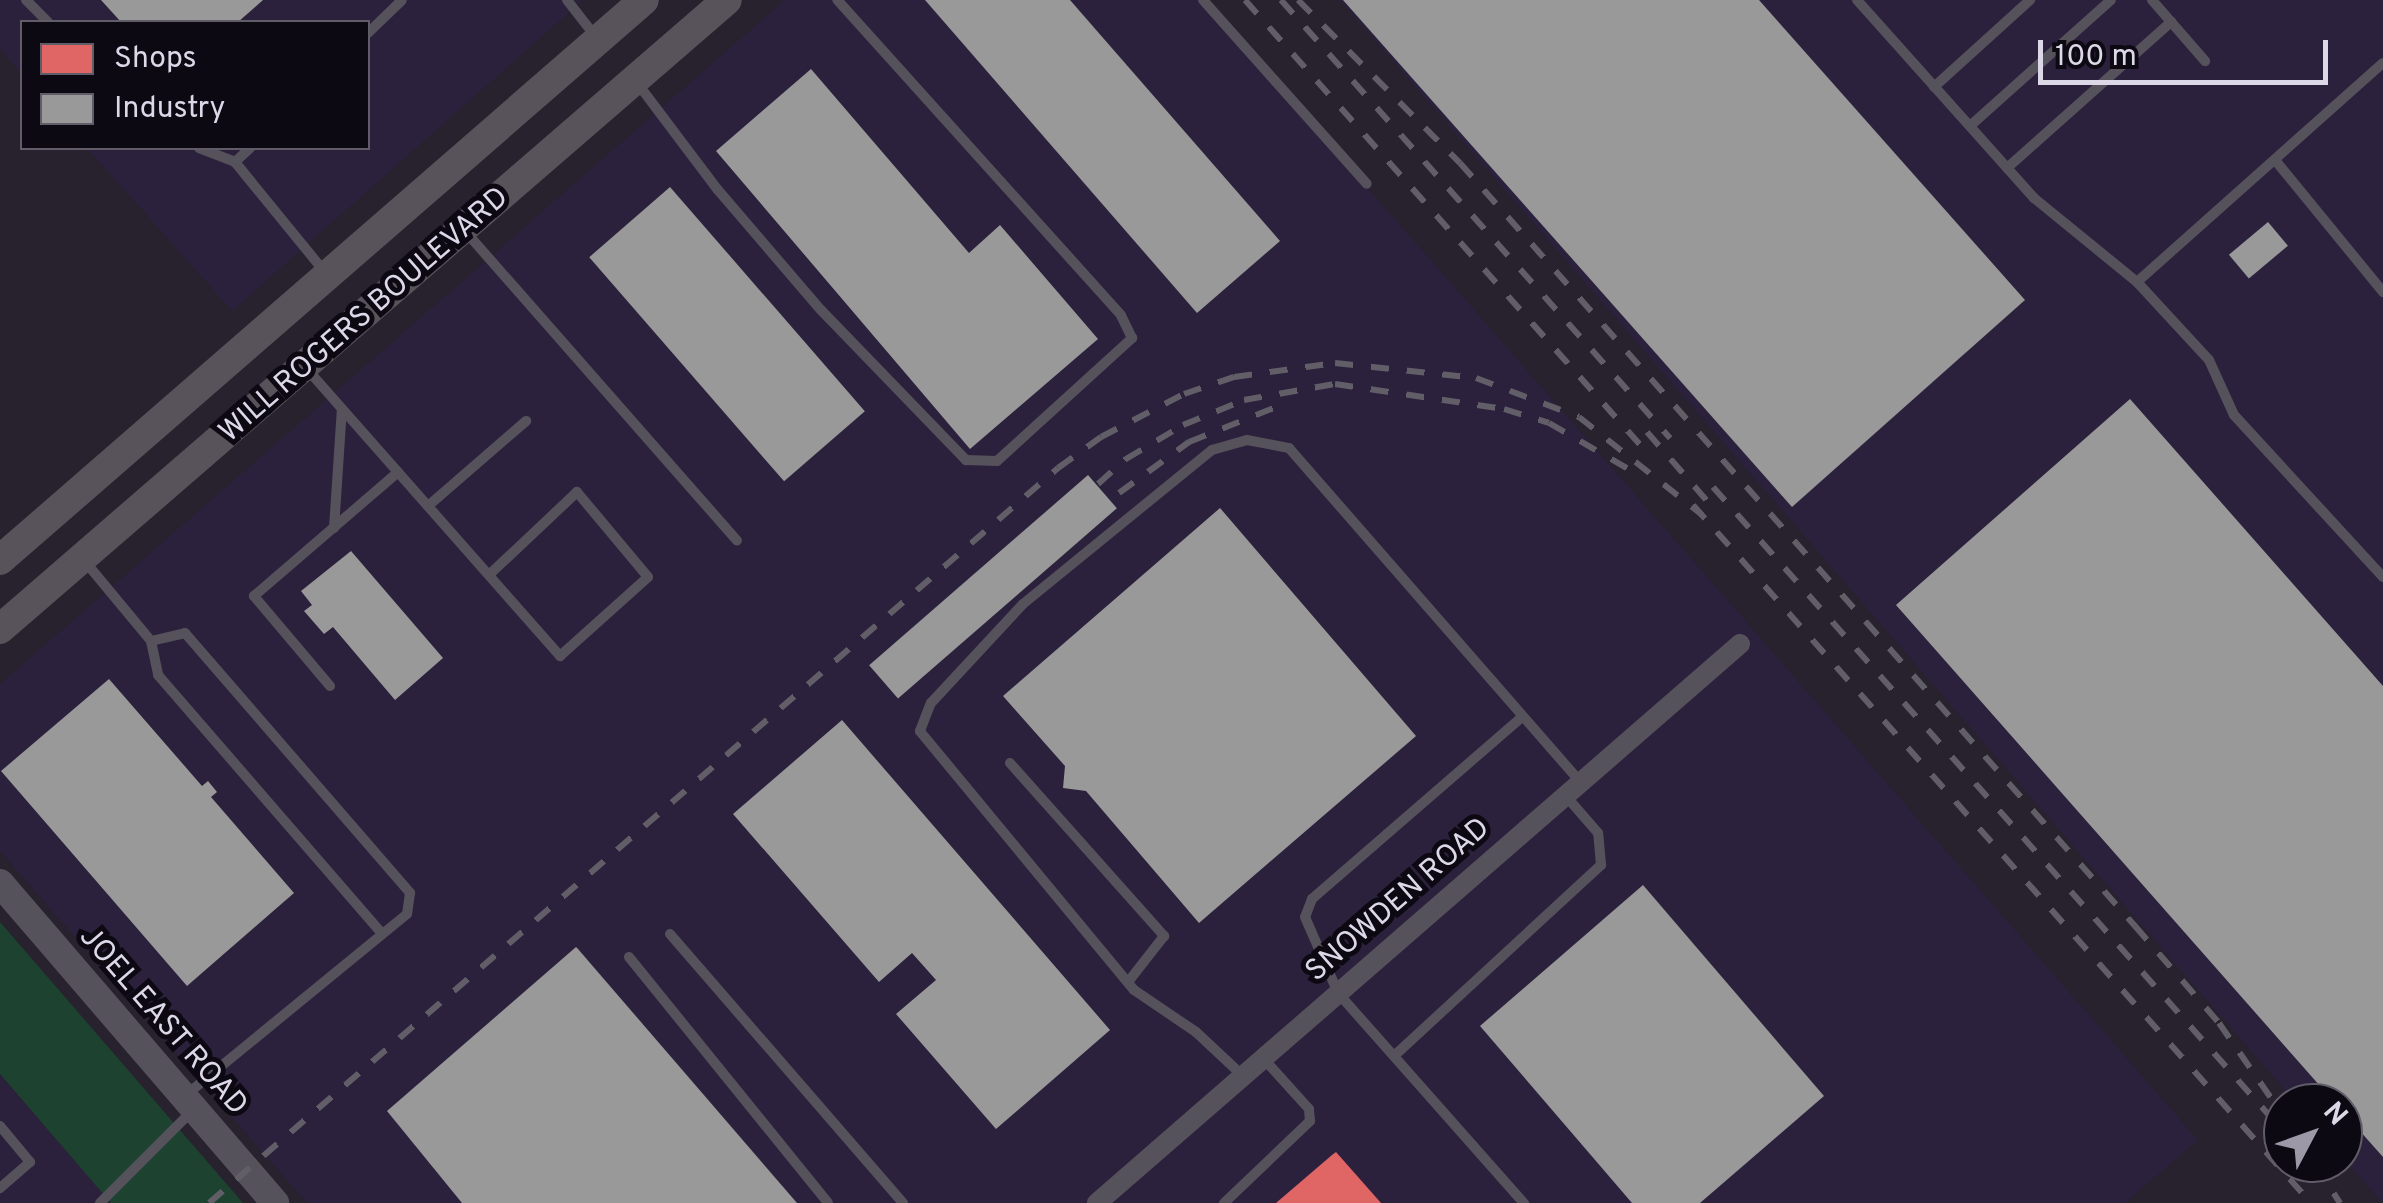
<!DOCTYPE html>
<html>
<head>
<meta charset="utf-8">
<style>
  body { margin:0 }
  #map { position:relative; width:2383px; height:1203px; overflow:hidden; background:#27222e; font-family:Overpass,sans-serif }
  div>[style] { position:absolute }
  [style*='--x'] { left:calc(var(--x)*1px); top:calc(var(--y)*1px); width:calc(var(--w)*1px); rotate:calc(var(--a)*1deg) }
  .built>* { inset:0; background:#2c213c }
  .green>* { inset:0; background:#1d4330 }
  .shops>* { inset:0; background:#e06666 }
  .industry>* { inset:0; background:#999; transform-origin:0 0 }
  .service>* { height:10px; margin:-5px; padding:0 5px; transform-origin:5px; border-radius:5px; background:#56525b }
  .minor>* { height:20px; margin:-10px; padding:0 10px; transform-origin:10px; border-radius:10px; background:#56525b }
  .tertiary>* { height:28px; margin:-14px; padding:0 14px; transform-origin:14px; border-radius:14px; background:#56525b }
  .secondary>* { height:30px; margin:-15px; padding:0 15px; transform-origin:15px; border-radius:15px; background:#58525b }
  .rail>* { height:6px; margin-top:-3px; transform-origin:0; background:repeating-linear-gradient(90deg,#625e68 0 18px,transparent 0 36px) }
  span { translate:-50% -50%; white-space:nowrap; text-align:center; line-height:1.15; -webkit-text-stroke:10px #0d0913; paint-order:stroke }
  .street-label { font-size:30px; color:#ddd8e8 }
  .legend { position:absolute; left:20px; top:20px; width:350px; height:130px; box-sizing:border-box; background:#0d0913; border:2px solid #605c68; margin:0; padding:12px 18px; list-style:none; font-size:30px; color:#ddd8e8 }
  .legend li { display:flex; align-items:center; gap:20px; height:50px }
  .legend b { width:50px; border:2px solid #605c68 }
  .north { position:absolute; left:2263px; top:1083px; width:100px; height:100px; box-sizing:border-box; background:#0d0913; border:2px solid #605c68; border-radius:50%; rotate:49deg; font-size:28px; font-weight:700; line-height:40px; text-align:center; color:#ddd8e8 }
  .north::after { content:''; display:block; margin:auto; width:35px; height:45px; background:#9d98a7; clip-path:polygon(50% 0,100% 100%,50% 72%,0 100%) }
  .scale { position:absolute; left:2038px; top:40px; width:290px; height:45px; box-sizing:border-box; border:5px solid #ddd8e8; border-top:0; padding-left:12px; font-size:30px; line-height:35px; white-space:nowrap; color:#ddd8e8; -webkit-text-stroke:8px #0d0913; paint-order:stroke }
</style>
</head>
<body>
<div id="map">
  <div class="built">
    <i style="clip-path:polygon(0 0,583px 0,232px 311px,87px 148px,368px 148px,368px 22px,22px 22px,22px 75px,0 49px)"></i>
    <i style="clip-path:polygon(785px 0,1204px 0,2198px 1140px,2125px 1203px,307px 1203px,0 851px,0 684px)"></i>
    <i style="clip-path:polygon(1340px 0,2383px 0,2383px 1203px,2343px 1158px,2343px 1103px,2296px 1103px)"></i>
    <i style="clip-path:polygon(0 1074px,111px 1203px,0 1203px)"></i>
  </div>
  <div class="green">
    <i style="clip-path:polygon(0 922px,243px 1203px,111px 1203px,0 1074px)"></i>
  </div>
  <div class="shops">
    <i style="clip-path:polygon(1336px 1152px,1381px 1203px,1276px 1203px,1332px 1155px)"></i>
  </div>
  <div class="industry">
    <i style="clip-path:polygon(101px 0,263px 0,238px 22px,121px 22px)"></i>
    <i style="clip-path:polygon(925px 0,1070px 0,1280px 241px,1197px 313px)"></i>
    <i style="clip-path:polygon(1343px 0,1759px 0,2025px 300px,1792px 507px)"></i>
    <i style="clip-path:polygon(811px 69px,969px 253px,1000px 225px,1098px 339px,970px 449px,716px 151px)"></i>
    <i style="left:670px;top:187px;width:297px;height:107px;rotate:49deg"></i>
    <i style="left:2268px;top:222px;width:31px;height:51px;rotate:50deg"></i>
    <i style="clip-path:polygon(2130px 399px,2383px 686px,2383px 1157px,2343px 1112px,2343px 1103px,2335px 1103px,1896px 605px)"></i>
    <i style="left:1088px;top:475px;width:44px;height:290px;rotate:49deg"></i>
    <i style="clip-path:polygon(1220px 508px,1416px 736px,1199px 923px,1086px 791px,1063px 788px,1065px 766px,1003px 696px)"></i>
    <i style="clip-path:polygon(351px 551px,443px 658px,395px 700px,333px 627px,324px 634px,304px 611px,312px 605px,301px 591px)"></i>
    <i style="clip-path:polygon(109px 679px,202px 786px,208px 781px,217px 792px,211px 797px,294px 893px,187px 986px,1px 771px)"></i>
    <i style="clip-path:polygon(842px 720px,1110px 1030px,996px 1129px,896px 1014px,936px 980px,912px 953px,879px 982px,733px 814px)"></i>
    <i style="clip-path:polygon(1643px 885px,1824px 1096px,1700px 1203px,1632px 1203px,1480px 1026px)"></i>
    <i style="clip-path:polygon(576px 947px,578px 949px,797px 1203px,462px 1203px,387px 1111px)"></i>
  </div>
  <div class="service">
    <i style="--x:26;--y:0;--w:31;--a:45"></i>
    <i style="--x:567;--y:0;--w:46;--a:52.1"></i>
    <i style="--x:1203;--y:0;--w:246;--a:48.3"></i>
    <i style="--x:1857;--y:0;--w:266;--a:48.2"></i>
    <i style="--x:2034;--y:198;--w:133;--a:39.2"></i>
    <i style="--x:2137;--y:282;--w:329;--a:-41.7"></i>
    <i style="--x:2152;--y:0;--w:81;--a:49"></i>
    <i style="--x:368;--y:33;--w:47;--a:-44.1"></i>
    <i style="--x:638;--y:84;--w:133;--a:53"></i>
    <i style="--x:718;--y:190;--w:158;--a:49.4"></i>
    <i style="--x:821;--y:310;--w:209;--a:46"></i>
    <i style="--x:966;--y:460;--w:31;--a:2"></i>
    <i style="--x:997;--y:461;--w:183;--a:-42.3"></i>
    <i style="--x:1132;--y:338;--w:25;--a:-116"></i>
    <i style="--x:1121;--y:315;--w:424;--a:-132"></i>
    <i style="--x:1934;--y:87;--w:130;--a:-42.2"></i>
    <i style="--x:1970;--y:126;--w:189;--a:-41.8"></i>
    <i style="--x:199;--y:148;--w:39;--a:21"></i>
    <i style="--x:250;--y:148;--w:21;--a:137"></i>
    <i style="--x:235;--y:162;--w:141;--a:50.8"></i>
    <i style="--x:2275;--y:160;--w:171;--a:50.7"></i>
    <i style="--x:2007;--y:168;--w:220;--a:-41.7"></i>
    <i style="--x:465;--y:231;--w:412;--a:48.7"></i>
    <i style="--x:2137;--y:282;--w:106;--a:47.3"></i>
    <i style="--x:2209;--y:360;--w:60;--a:65.6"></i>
    <i style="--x:2234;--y:415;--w:220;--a:47.4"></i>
    <i style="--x:307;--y:369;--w:383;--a:48.6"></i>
    <i style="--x:560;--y:656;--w:118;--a:-41.9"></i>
    <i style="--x:648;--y:577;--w:111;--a:-129.9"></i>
    <i style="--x:577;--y:492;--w:121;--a:136.7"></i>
    <i style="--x:428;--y:506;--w:130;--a:-40.9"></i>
    <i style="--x:334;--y:528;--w:119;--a:-86.2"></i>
    <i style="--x:83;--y:559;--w:107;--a:50.3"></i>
    <i style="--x:151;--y:641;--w:35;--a:-13"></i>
    <i style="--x:185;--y:633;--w:344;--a:49.1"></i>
    <i style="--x:410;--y:893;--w:21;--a:98"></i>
    <i style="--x:407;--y:914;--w:287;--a:140.7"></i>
    <i style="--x:151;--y:641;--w:35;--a:78"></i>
    <i style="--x:158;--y:675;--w:342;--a:49.1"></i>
    <i style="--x:330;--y:686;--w:118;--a:-130.2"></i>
    <i style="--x:254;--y:596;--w:190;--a:-40.7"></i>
    <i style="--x:1522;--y:717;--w:278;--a:139.1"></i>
    <i style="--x:1312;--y:899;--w:19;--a:111"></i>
    <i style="--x:1305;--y:917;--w:83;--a:66.5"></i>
    <i style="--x:1338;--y:993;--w:281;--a:48.5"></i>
    <i style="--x:1010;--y:763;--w:232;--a:48.3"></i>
    <i style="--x:1164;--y:936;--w:58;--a:128"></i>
    <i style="--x:670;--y:934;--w:356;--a:49.1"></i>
    <i style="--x:629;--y:957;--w:316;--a:51"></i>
    <i style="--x:1394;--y:1056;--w:282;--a:-42.7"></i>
    <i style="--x:1601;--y:865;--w:32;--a:-95"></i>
    <i style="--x:1598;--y:833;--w:49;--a:-130.9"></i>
    <i style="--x:1243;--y:1076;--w:64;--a:-136.9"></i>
    <i style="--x:1196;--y:1032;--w:75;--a:-145.9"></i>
    <i style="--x:1134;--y:990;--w:336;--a:-129.6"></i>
    <i style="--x:920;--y:731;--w:30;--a:-69"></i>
    <i style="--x:931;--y:703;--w:135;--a:-47.1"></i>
    <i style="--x:1023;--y:604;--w:244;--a:-39.2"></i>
    <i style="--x:1212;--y:450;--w:36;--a:-16"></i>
    <i style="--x:1247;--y:440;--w:43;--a:10.8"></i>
    <i style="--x:1289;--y:448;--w:443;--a:48.9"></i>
    <i style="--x:0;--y:1126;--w:47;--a:50.2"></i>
    <i style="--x:30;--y:1162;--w:40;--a:139"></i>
    <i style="--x:100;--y:1203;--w:129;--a:-45"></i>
    <i style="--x:1224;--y:1203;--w:119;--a:-43.6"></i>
    <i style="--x:1310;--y:1121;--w:12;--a:-95"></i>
    <i style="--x:1309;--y:1109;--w:67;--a:-132"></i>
  </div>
  <div class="minor">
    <i style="--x:1097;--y:1203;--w:852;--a:-41"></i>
  </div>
  <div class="tertiary">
    <i style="--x:0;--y:883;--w:422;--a:49.3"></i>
  </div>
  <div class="secondary">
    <i style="--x:0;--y:560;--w:853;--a:-41.01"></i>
    <i style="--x:0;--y:629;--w:961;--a:-40.87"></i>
  </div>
  <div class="rail">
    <i style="--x:1245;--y:0;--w:610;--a:48.39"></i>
    <i style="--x:1281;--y:0;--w:586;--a:48.39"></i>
    <i style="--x:1298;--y:0;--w:230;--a:45.2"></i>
    <i style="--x:1460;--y:163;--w:1019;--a:48.5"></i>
    <i style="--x:2135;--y:926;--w:128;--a:49.1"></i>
    <i style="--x:2219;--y:1023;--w:98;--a:55.3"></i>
    <i style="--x:1647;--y:432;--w:105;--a:48.9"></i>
    <i style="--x:1098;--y:484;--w:38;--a:-42"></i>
    <i style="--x:1126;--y:459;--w:66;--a:-30.8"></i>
    <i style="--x:1183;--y:425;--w:66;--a:-22.3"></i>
    <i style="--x:1244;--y:400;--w:92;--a:-10"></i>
    <i style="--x:1335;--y:384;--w:171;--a:8.4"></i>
    <i style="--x:1504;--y:409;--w:47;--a:17.3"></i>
    <i style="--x:1549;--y:423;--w:94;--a:30.1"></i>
    <i style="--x:1713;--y:487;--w:860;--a:48.49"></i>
    <i style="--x:1119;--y:493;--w:87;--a:-36.1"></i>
    <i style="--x:1189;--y:442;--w:99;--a:-21.9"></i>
    <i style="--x:1693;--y:505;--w:932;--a:48.48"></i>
    <i style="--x:2314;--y:1163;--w:48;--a:57"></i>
    <i style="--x:209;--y:1203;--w:1123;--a:-40.88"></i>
    <i style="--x:1058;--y:468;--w:53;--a:-35.8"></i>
    <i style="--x:1101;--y:437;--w:93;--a:-27.4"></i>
    <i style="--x:1184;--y:394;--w:53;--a:-18.8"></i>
    <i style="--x:1234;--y:377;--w:102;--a:-7.9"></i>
    <i style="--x:1335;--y:363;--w:142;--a:6.1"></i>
    <i style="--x:1476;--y:378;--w:110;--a:20.7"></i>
    <i style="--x:1579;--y:417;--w:157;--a:38.5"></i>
  </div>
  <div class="street-label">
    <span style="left:365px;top:316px;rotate:-41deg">WILL ROGERS BOULEVARD</span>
    <span style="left:1399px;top:901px;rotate:-41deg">SNOWDEN ROAD</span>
    <span style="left:162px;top:1022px;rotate:49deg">JOEL EAST ROAD</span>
  </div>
  <ul class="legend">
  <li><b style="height:28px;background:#e06666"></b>Shops</li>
  <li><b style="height:28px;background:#999"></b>Industry</li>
  </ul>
  <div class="north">N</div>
  <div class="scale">100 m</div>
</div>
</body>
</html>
